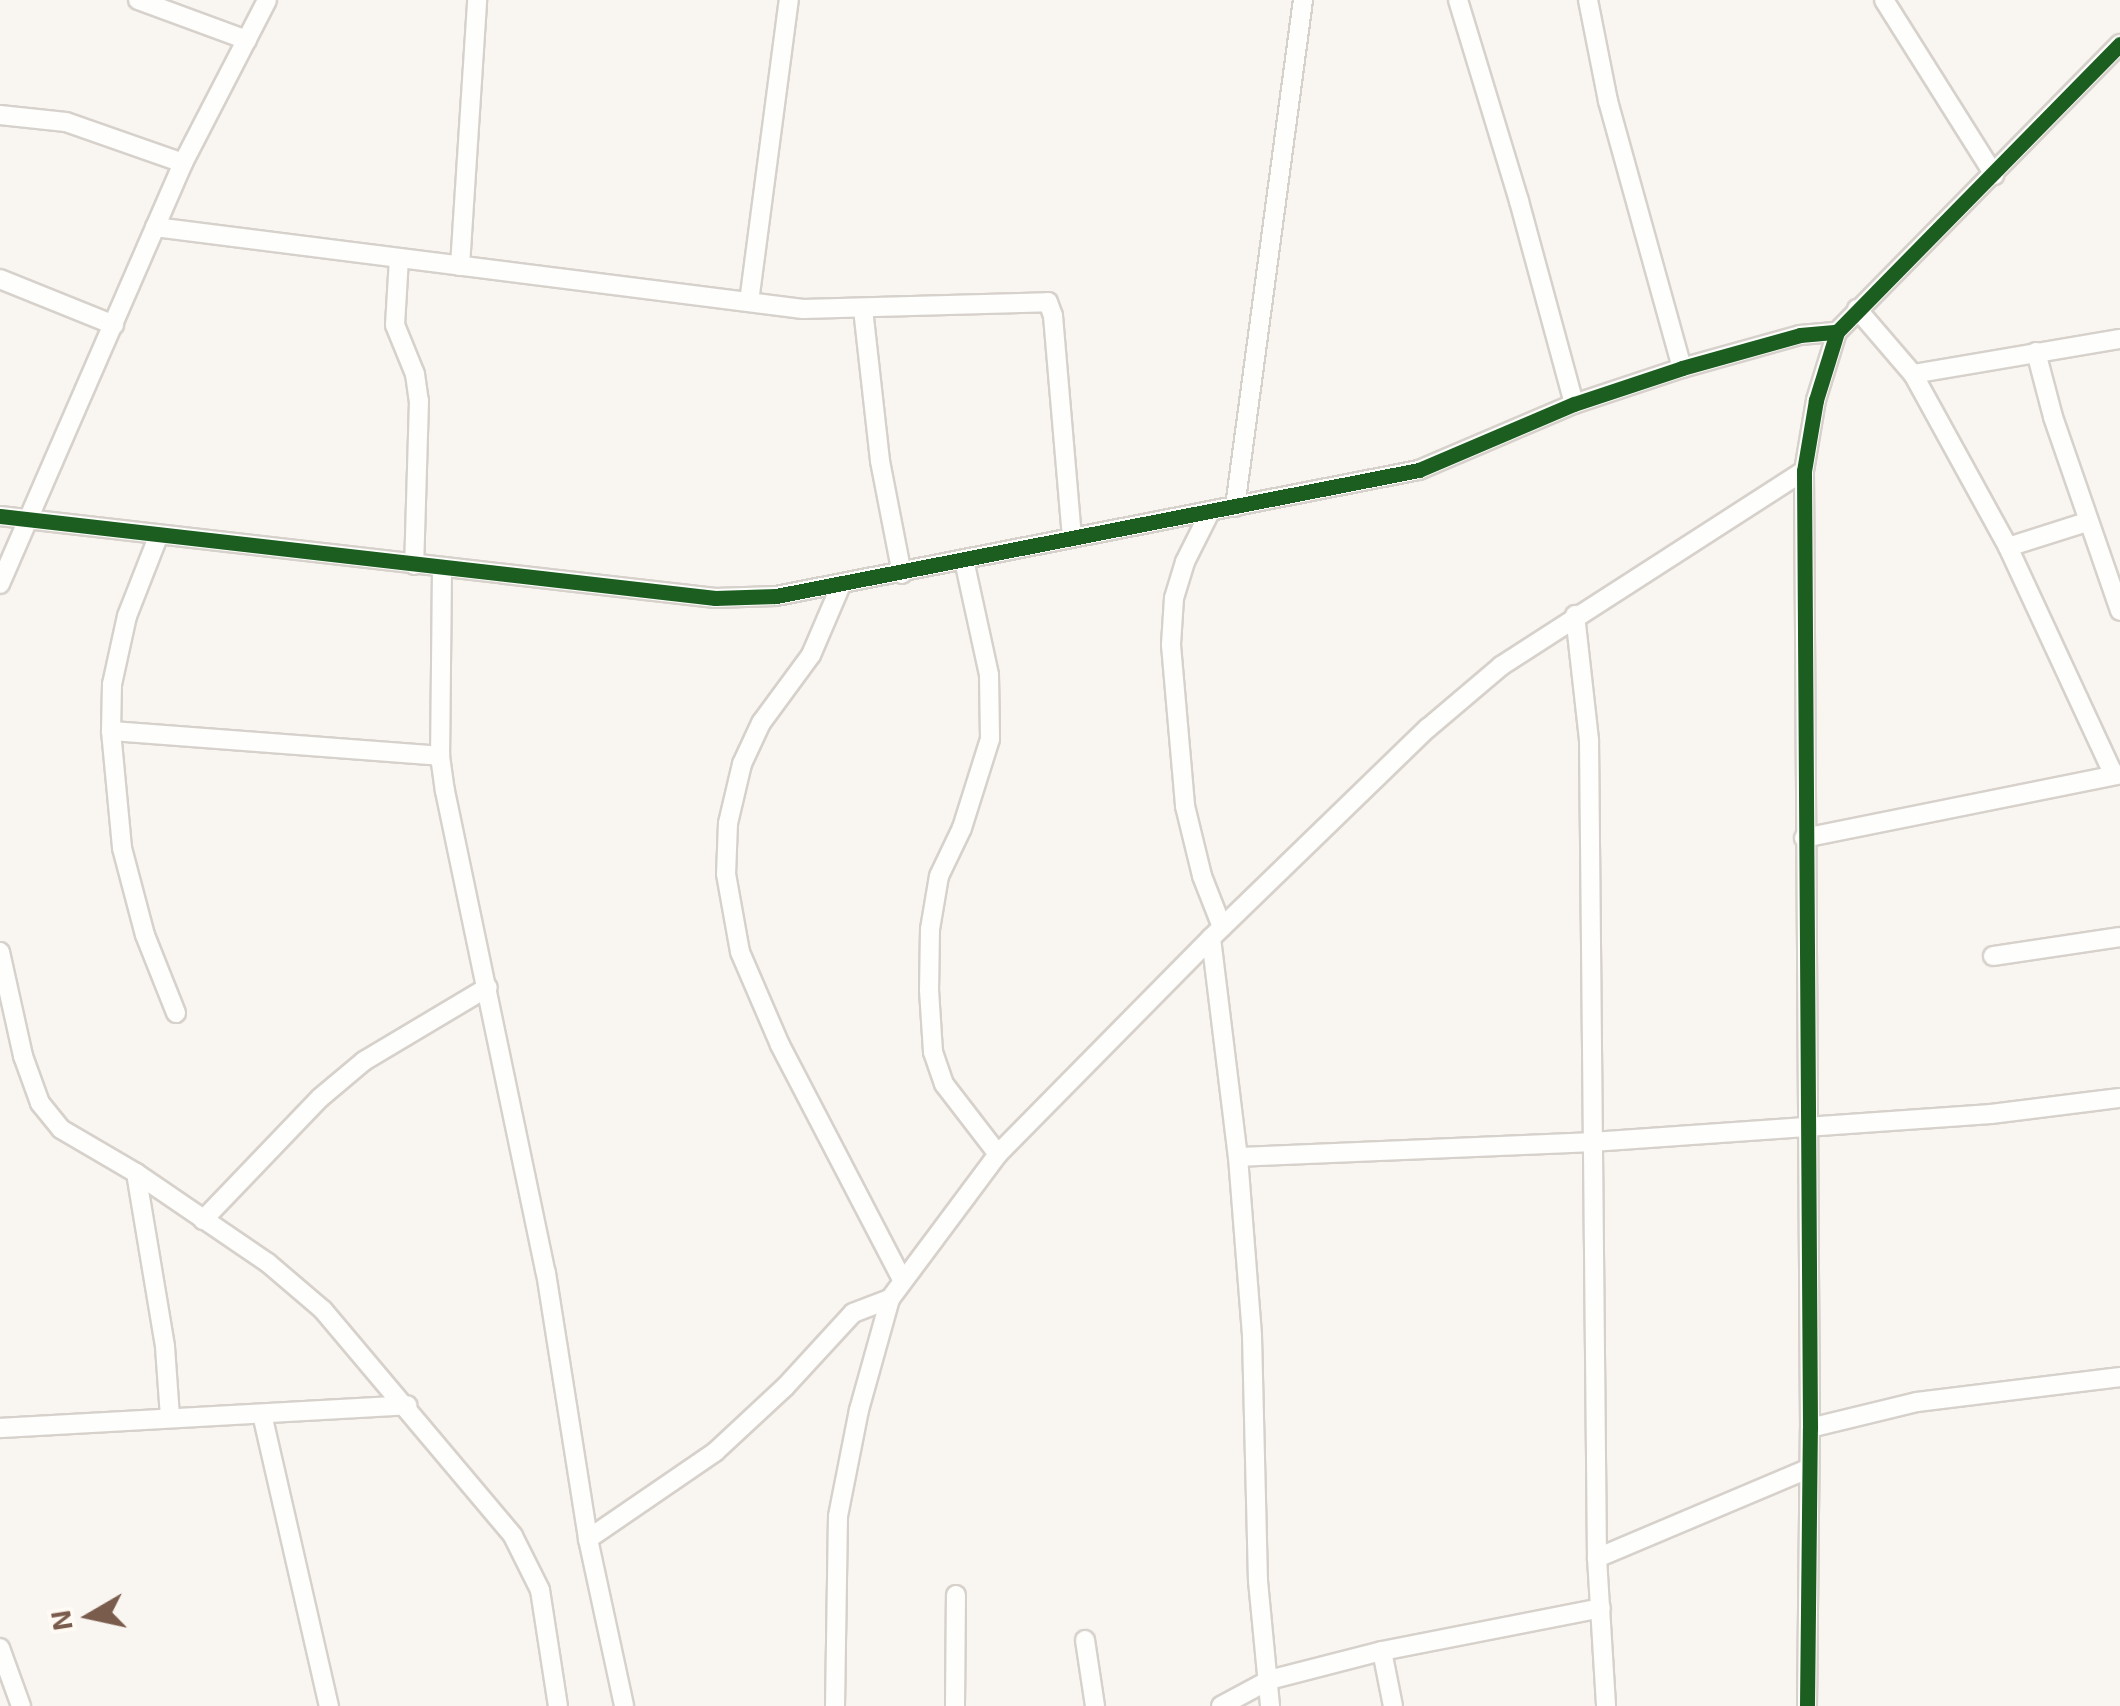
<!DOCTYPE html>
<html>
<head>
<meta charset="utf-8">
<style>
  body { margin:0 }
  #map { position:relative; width:2120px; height:1706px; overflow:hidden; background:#f9f5f0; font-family:"Exo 2",sans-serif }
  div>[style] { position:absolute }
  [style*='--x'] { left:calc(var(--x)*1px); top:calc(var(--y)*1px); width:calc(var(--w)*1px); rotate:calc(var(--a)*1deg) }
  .roads { filter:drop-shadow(2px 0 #d7d1cb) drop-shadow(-2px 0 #d7d1cb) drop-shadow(0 2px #d7d1cb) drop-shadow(0 -2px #d7d1cb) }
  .street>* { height:18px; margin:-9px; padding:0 9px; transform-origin:9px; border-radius:9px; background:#fefefd }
  .cycleway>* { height:15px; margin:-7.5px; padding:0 7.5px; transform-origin:7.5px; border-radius:7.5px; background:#1b5e20 }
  span { translate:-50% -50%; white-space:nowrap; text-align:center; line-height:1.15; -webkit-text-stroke:9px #fffaf3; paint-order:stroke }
  .north { position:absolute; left:40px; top:1566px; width:100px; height:100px; -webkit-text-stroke:8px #fffaf3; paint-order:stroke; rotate:261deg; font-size:28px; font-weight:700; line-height:40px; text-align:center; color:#7a5c4d }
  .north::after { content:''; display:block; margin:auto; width:35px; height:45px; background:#7a5c4d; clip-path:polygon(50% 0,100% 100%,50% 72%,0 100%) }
</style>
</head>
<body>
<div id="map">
  <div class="roads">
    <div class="street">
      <i style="--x:138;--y:0;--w:116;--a:20.2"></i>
      <i style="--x:1458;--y:0;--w:210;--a:73.1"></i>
      <i style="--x:1519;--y:201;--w:210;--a:74.8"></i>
      <i style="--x:1588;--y:0;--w:103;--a:78.8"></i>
      <i style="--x:1608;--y:101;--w:277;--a:74.5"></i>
      <i style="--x:1884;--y:0;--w:207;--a:57.8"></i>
      <i style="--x:0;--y:115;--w:66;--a:6.1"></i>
      <i style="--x:66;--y:122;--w:124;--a:19.3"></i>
      <i style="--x:155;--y:227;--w:653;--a:7.21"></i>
      <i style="--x:803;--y:309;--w:245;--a:-1.6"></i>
      <i style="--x:1048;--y:302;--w:15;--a:70"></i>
      <i style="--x:1053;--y:316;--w:222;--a:85.1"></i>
      <i style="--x:399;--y:258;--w:67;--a:93.4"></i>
      <i style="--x:395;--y:325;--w:53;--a:67.8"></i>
      <i style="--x:415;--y:374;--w:27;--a:82"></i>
      <i style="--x:419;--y:401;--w:164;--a:91.7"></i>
      <i style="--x:460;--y:266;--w:267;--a:-86.3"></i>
      <i style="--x:0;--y:279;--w:123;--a:22"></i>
      <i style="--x:749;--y:302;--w:305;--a:-82.5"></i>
      <i style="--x:863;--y:309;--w:153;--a:83.6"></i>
      <i style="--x:880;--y:461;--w:115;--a:79"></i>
      <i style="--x:1857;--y:309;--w:86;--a:49.3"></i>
      <i style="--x:1913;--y:374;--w:197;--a:61.2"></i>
      <i style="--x:2008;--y:547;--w:251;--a:65.1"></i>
      <i style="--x:2036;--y:352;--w:67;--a:75.3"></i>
      <i style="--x:2053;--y:417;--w:205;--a:70.9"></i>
      <i style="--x:1913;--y:374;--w:210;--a:-9.6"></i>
      <i style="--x:1235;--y:507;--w:512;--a:-82.36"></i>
      <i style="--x:1210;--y:512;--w:56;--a:116.6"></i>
      <i style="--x:1185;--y:562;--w:38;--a:107"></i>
      <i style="--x:1174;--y:598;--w:47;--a:93.7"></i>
      <i style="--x:1171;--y:645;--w:162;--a:85"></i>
      <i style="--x:1185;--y:806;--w:72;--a:76.3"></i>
      <i style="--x:1202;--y:876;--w:55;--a:68.6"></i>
      <i style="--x:0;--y:516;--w:720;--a:6.54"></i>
      <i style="--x:715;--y:598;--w:61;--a:-1.9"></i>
      <i style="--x:776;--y:596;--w:655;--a:-11.09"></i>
      <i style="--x:1419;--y:470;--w:168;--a:-23.1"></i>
      <i style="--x:1574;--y:404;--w:114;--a:-18.4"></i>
      <i style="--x:1682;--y:368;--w:123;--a:-15.6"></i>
      <i style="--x:1800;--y:335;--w:37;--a:-5"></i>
      <i style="--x:158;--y:537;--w:85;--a:111.4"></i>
      <i style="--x:127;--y:616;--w:70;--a:102.4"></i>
      <i style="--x:112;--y:684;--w:47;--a:91.2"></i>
      <i style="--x:111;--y:731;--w:118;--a:84.6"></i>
      <i style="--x:122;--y:848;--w:90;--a:75.2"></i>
      <i style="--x:145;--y:935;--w:84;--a:68.3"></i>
      <i style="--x:2008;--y:547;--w:83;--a:-17.6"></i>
      <i style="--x:964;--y:560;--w:118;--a:77.7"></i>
      <i style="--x:989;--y:675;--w:64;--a:89.1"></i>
      <i style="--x:990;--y:739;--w:93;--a:107.5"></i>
      <i style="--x:962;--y:828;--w:53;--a:115.6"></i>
      <i style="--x:939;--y:876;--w:54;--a:99.6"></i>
      <i style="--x:930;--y:929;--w:61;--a:90.9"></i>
      <i style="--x:929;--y:990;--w:62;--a:86.3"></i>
      <i style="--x:933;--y:1052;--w:34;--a:71"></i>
      <i style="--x:944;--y:1084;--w:88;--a:52.4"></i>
      <i style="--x:442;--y:570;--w:186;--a:90.6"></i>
      <i style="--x:440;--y:756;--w:35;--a:82"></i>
      <i style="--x:445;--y:791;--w:492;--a:78.2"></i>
      <i style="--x:546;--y:1273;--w:269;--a:81"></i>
      <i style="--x:588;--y:1539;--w:171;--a:77.8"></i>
      <i style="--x:0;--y:584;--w:459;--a:-66.5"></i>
      <i style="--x:183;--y:163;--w:183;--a:-62.7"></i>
      <i style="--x:841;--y:585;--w:76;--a:113.2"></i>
      <i style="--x:811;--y:655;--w:84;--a:126.3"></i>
      <i style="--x:761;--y:723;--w:45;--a:114.9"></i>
      <i style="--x:742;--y:764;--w:61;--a:103.3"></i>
      <i style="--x:728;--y:823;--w:51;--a:92.2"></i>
      <i style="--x:726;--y:874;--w:79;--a:79.8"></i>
      <i style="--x:740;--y:952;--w:101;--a:66.7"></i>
      <i style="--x:780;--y:1045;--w:264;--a:62.5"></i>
      <i style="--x:1575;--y:615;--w:126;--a:83.6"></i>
      <i style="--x:1589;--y:740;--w:818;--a:89.44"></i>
      <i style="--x:1597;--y:1558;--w:148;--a:86.5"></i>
      <i style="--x:111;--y:731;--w:330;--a:4.3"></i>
      <i style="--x:1804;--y:838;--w:322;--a:-11.4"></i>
      <i style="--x:1211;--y:938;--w:221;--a:83"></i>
      <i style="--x:1238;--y:1157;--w:180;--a:85.5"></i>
      <i style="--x:1252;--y:1336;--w:245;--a:88.6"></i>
      <i style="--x:1258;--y:1581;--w:126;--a:84.5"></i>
      <i style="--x:0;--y:952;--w:107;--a:77.5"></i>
      <i style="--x:23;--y:1056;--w:50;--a:70.1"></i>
      <i style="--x:40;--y:1103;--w:33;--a:51"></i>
      <i style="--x:61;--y:1129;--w:87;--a:30.4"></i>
      <i style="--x:136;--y:1173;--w:160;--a:34.3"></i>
      <i style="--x:268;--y:1263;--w:72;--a:40.5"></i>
      <i style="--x:323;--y:1310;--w:295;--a:49.9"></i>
      <i style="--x:513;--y:1536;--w:60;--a:63.4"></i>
      <i style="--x:540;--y:1590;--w:117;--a:81.2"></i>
      <i style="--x:1993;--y:956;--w:128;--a:-8.5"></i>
      <i style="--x:1238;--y:1157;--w:354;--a:-2.4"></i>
      <i style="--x:1592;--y:1142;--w:400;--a:-4"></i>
      <i style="--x:1991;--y:1114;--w:130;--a:-7.1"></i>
      <i style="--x:136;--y:1173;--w:176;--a:80.5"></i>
      <i style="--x:165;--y:1347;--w:70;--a:85.9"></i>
      <i style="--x:203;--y:1220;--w:169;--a:-46.2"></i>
      <i style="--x:320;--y:1098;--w:57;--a:-40.1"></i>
      <i style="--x:364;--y:1061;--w:144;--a:-30.8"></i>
      <i style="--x:262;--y:1414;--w:300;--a:77.1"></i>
      <i style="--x:0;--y:1428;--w:408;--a:-3.2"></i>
      <i style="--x:1810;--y:1428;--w:110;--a:-13.7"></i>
      <i style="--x:1917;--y:1402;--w:205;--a:-7"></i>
      <i style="--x:588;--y:1539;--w:154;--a:-34.4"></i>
      <i style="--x:715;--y:1452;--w:96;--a:-42.9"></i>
      <i style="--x:785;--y:1387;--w:100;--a:-47.4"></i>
      <i style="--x:853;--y:1313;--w:40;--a:-21"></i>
      <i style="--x:1597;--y:1558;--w:229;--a:-22.9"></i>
      <i style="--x:1085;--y:1640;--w:67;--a:81.4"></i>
      <i style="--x:0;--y:1648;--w:62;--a:70.1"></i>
      <i style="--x:1382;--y:1651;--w:56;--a:78.7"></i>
      <i style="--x:835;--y:1706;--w:190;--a:-89.1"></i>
      <i style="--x:838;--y:1516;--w:108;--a:-78.8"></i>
      <i style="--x:859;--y:1410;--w:115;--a:-74.4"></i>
      <i style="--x:890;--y:1299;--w:181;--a:-53.3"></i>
      <i style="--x:998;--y:1154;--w:303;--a:-45.4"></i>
      <i style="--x:1211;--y:938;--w:302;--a:-44.1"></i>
      <i style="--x:1428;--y:728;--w:96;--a:-40.3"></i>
      <i style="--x:1501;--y:666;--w:360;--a:-32.8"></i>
      <i style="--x:955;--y:1706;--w:111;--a:-89.5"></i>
      <i style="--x:1221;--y:1706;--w:55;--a:-28.4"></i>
      <i style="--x:1269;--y:1680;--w:117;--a:-14.4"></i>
      <i style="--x:1382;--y:1651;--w:223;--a:-11.1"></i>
      <i style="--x:1807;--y:1706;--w:278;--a:-89.4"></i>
      <i style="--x:1810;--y:1428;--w:957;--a:-90.36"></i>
      <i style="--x:1804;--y:471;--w:72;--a:-80.4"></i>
      <i style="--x:1816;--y:400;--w:71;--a:-72.8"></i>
      <i style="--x:1837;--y:332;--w:404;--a:-45.5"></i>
    </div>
  </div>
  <div class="cycleway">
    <i style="--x:0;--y:516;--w:720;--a:6.54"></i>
    <i style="--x:715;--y:598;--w:61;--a:-1.9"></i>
    <i style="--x:776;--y:596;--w:655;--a:-11.09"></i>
    <i style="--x:1419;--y:470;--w:168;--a:-23.1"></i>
    <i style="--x:1574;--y:404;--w:114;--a:-18.4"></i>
    <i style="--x:1682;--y:368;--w:123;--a:-15.6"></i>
    <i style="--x:1800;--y:335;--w:37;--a:-5"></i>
    <i style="--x:1807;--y:1706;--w:278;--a:-89.4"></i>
    <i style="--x:1810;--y:1428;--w:957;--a:-90.36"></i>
    <i style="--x:1804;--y:471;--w:72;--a:-80.4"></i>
    <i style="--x:1816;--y:400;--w:71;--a:-72.8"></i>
    <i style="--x:1837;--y:332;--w:404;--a:-45.5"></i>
  </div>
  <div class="north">N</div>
</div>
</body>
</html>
